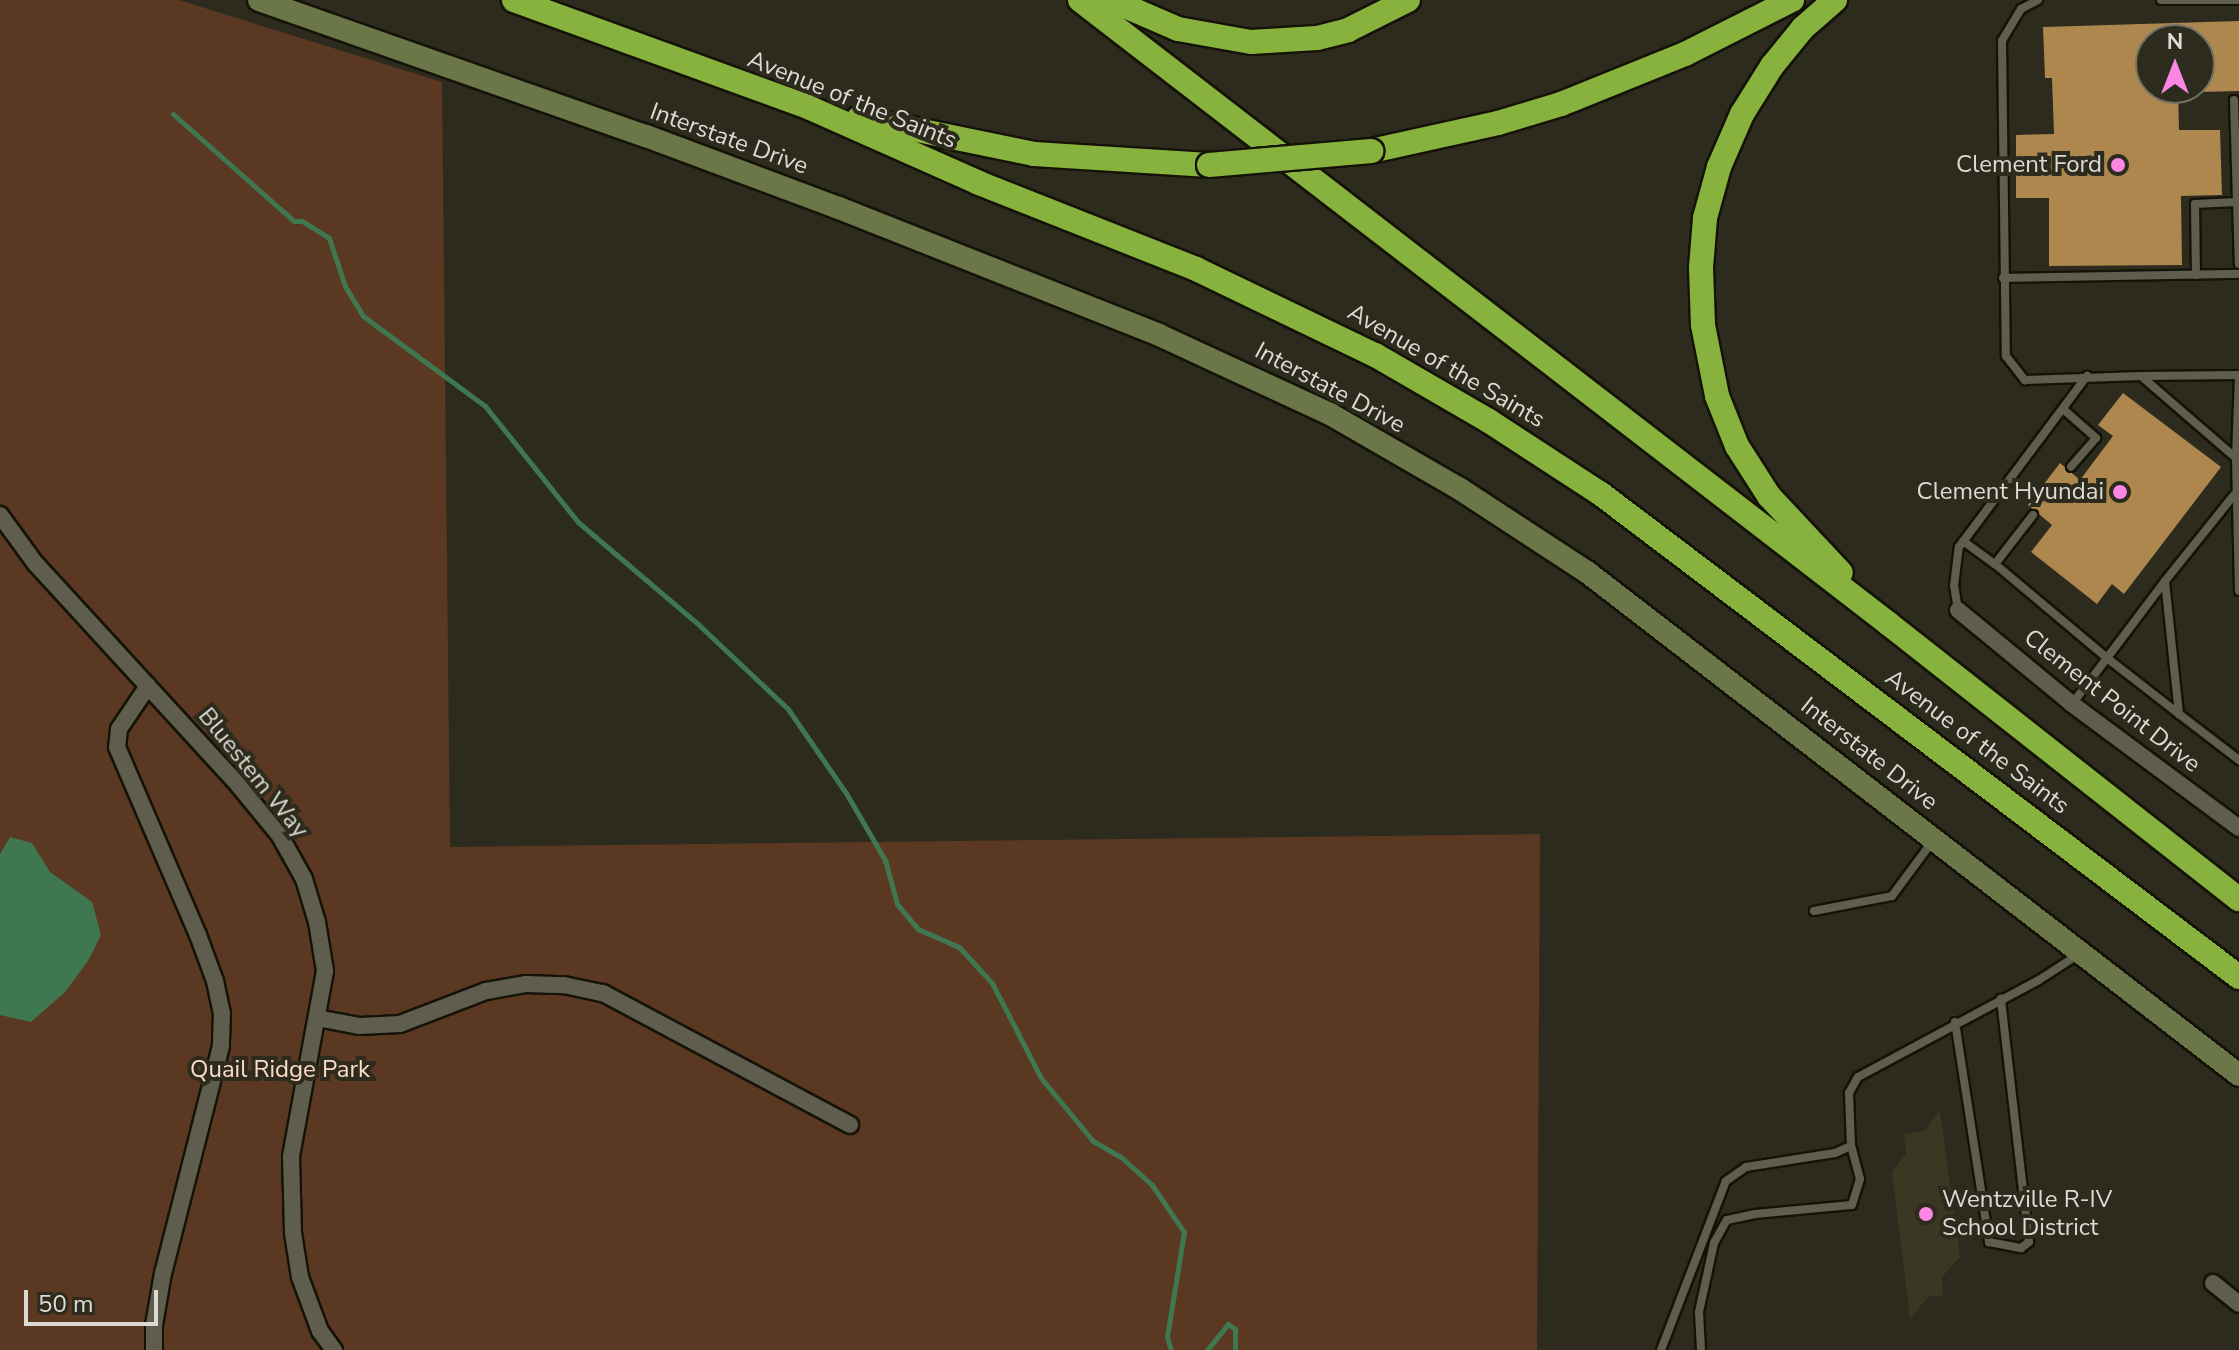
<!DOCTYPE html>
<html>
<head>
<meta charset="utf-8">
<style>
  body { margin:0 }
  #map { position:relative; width:2239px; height:1350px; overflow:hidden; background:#2d2b1d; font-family:"Nunito Sans",sans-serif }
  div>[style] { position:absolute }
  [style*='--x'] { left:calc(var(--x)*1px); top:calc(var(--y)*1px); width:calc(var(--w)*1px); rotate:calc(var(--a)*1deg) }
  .built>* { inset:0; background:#3a3723 }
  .green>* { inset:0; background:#5b3822 }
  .water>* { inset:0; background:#3f7850 }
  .stream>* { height:5px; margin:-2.5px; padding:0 2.5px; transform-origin:2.5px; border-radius:2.5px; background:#3f7850 }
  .building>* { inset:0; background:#ad874e }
  .roads { filter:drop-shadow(2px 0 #151307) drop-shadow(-2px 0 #151307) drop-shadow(0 2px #151307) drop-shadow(0 -2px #151307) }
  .service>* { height:8px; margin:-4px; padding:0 4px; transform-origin:4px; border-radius:4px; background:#5f5d4e }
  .minor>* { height:16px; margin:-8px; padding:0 8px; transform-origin:8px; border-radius:8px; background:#5f5d4e }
  .secondary>* { height:22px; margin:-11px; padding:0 11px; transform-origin:11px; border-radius:11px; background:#6b7649 }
  .motorway>* { height:24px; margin:-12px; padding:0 12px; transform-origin:12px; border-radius:12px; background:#88b23e }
  .bridges { filter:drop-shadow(2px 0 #151307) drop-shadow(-2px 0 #151307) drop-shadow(0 2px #151307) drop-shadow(0 -2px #151307) }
  .motorway-bridge>* { height:24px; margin:-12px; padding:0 12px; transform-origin:12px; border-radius:12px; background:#88b23e }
  .dots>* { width:22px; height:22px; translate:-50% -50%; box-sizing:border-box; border:4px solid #2d2b1d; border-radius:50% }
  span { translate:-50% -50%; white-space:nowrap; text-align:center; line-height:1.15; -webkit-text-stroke:8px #2d2b1d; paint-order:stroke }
  .street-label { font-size:24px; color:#dcdbd3 }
  .poi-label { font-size:24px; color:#dcdbd3 }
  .right { translate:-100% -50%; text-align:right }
  .left { translate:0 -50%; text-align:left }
  .park-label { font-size:24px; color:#fddac7 }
  .north { position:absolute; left:2135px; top:24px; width:80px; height:80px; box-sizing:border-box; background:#2d2b1d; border:2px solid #737166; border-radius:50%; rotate:0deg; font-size:22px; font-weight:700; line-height:32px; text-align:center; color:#dcdbd3 }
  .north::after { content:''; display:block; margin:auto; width:28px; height:36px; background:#fc86e3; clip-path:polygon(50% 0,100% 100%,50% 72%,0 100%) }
  .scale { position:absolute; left:24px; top:1290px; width:134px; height:36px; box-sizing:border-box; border:4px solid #dcdbd3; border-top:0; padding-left:10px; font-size:24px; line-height:28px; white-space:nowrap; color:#dcdbd3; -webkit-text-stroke:6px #2d2b1d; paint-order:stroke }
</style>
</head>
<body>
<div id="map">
  <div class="built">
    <i style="clip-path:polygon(1940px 1110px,1960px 1257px,1942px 1277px,1943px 1295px,1928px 1297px,1910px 1319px,1892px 1172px,1906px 1154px,1904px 1134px,1924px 1131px)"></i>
  </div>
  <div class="green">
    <i style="clip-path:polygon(0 0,179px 0,442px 82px,450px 847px,1540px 834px,1537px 1350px,0 1350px)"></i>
  </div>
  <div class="water">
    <i style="clip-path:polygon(10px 837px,32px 843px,50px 872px,92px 902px,101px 935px,88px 961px,65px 992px,31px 1022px,0 1015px,0 854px)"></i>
  </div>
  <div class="stream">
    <i style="--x:173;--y:114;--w:162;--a:41.5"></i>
    <i style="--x:294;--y:221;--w:8;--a:0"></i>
    <i style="--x:302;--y:221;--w:32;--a:32"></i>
    <i style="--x:329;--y:238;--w:51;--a:71.6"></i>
    <i style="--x:345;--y:286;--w:35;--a:59"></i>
    <i style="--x:363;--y:316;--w:152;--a:36.4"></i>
    <i style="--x:485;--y:406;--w:149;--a:51.3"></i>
    <i style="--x:578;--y:522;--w:160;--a:40.4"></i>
    <i style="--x:700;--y:626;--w:121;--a:43.3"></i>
    <i style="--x:788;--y:709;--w:102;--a:55.4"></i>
    <i style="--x:846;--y:793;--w:78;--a:59.8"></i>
    <i style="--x:885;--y:860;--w:46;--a:74.7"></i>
    <i style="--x:897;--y:904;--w:33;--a:50"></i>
    <i style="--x:918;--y:929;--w:45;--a:23.7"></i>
    <i style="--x:959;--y:947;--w:49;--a:47.5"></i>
    <i style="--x:992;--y:983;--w:107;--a:62.7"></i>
    <i style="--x:1041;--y:1078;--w:82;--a:50.5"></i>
    <i style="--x:1093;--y:1141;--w:32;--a:30"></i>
    <i style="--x:1121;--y:1157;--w:42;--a:42.1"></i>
    <i style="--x:1152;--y:1185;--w:57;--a:55.8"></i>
    <i style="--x:1184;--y:1232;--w:106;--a:99.2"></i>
    <i style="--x:1167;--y:1337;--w:14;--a:73"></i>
    <i style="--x:1207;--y:1350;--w:33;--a:-51"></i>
    <i style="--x:1228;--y:1324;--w:9;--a:36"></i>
    <i style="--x:1235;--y:1329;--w:21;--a:90"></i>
  </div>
  <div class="building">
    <i style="clip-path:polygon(2239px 21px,2239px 91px,2199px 92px,2199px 40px,2151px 40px,2151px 88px,2178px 88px,2179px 130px,2220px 130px,2222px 195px,2181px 196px,2182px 265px,2049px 266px,2049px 198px,2016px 198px,2016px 135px,2054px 134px,2052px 78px,2045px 78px,2043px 27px)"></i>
    <i style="clip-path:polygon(2123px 393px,2221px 467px,2124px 594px,2112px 584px,2097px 604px,2031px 552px,2052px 525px,2028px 505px,2060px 463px,2080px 480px,2113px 436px,2098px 425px)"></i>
  </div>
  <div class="roads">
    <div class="service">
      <i style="--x:2038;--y:0;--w:19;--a:152"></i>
      <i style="--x:2021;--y:9;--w:37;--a:121"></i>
      <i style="--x:2002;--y:41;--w:315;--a:89.3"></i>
      <i style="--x:2006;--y:356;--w:31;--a:52"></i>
      <i style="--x:2025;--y:380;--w:116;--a:-2"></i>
      <i style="--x:2141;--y:376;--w:125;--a:40.8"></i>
      <i style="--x:2236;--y:458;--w:133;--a:88.7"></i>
      <i style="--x:2161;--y:0;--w:76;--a:0"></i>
      <i style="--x:2234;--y:100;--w:164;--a:88.3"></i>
      <i style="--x:2196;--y:275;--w:71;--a:-90.8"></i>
      <i style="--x:2195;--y:204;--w:42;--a:-2.7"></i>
      <i style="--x:2003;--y:278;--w:236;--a:-1"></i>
      <i style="--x:2141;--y:376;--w:98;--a:-0.6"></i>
      <i style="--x:2063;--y:409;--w:44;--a:41.3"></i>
      <i style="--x:2096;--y:438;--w:38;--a:131"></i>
      <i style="--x:2236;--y:458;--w:82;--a:-87.9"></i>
      <i style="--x:2234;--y:495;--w:110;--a:128.7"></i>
      <i style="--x:2165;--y:581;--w:134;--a:84"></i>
      <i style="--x:2179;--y:714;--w:76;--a:37.5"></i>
      <i style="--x:1963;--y:541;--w:39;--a:36"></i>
      <i style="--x:1995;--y:564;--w:146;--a:40"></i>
      <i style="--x:2107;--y:658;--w:96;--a:-53"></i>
      <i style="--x:1995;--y:564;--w:62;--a:-52.2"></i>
      <i style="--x:1958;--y:610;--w:24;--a:-99"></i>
      <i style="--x:1954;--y:586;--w:39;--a:-83"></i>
      <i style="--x:1959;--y:547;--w:214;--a:-53.2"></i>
      <i style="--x:2072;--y:704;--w:58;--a:-52.7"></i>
      <i style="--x:2107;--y:658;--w:91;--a:37.9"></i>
      <i style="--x:1814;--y:911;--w:79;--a:-10.9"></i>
      <i style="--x:1892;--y:896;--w:67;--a:-53.5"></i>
      <i style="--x:1955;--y:1022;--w:223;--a:81.2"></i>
      <i style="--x:1989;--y:1242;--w:33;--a:11"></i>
      <i style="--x:2021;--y:1248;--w:10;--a:-37"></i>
      <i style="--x:2029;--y:1242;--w:245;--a:-96.6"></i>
      <i style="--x:1661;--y:1350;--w:181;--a:-69"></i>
      <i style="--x:1726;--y:1181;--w:24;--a:-35"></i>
      <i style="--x:1746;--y:1167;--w:90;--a:-8.9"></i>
      <i style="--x:1835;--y:1153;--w:17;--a:-24"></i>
      <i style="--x:1701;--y:1350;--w:38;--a:-93"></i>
      <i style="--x:1699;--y:1312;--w:71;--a:-77.7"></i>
      <i style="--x:1714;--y:1243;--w:26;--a:-61"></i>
      <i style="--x:1727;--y:1220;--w:29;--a:-12"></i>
      <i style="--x:1755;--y:1214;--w:97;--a:-5.3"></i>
      <i style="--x:1852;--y:1205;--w:27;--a:-73"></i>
      <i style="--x:1860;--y:1179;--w:34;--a:-105"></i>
      <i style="--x:1851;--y:1146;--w:53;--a:-92.2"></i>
      <i style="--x:1849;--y:1093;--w:18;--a:-61"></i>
      <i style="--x:1858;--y:1077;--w:205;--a:-28.2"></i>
      <i style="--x:2039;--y:980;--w:48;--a:-33"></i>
    </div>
    <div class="minor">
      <i style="--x:0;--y:515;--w:59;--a:53.9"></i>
      <i style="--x:35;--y:563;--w:302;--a:47.5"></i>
      <i style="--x:239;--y:786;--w:65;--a:50.6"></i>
      <i style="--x:280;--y:836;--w:49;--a:60.8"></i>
      <i style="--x:304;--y:879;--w:45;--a:73.2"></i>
      <i style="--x:317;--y:922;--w:50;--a:80.7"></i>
      <i style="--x:325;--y:971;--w:188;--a:100.4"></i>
      <i style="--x:291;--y:1156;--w:77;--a:88.5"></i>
      <i style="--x:293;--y:1233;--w:45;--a:81"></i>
      <i style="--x:300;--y:1277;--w:58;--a:69.7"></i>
      <i style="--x:320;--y:1331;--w:24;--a:54"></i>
      <i style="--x:1958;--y:610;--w:148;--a:39.5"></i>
      <i style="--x:2072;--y:704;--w:208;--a:36.6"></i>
      <i style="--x:148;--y:686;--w:52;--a:124"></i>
      <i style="--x:119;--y:729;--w:18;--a:96"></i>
      <i style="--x:117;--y:747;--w:205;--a:66.7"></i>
      <i style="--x:198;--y:935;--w:49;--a:69.7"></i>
      <i style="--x:215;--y:981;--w:33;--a:78"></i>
      <i style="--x:222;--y:1013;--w:33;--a:92"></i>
      <i style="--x:221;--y:1046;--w:234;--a:104.3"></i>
      <i style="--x:163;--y:1273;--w:53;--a:99.8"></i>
      <i style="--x:154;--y:1325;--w:25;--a:90"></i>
      <i style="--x:317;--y:1018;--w:44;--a:10.5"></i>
      <i style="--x:360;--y:1026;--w:40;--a:-2.9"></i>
      <i style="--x:400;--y:1024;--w:92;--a:-21"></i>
      <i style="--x:486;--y:991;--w:41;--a:-9.9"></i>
      <i style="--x:526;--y:984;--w:38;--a:2"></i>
      <i style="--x:564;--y:985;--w:40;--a:12"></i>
      <i style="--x:603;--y:993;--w:280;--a:28.1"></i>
      <i style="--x:2213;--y:1283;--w:33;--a:39"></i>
    </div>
    <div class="secondary">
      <i style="--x:259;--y:0;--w:410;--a:19.4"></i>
      <i style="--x:646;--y:136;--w:206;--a:20.5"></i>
      <i style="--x:839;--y:208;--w:344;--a:21.6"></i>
      <i style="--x:1159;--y:335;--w:188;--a:24.8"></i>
      <i style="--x:1330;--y:414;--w:150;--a:30"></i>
      <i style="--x:1460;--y:489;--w:152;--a:33.2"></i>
      <i style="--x:1587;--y:572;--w:823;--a:37.65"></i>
    </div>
    <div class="motorway">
      <i style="--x:514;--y:0;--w:315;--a:20"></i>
      <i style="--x:810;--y:108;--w:185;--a:23.9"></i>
      <i style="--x:979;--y:183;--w:233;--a:21.6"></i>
      <i style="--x:1196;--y:269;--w:199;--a:25.7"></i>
      <i style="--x:1375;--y:355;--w:132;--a:30.1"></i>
      <i style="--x:1489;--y:421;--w:134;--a:33.1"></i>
      <i style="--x:1601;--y:494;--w:800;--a:37.13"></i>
      <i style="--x:1080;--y:0;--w:1022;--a:37.64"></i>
      <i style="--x:1889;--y:624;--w:445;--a:38.2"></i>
      <i style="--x:1111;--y:0;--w:73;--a:23.4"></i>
      <i style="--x:1178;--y:29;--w:74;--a:10.1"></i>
      <i style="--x:1251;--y:42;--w:66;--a:-3.5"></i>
      <i style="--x:1317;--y:38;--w:32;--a:-14"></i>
      <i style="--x:1348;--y:30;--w:67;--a:-26.6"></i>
      <i style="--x:1835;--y:0;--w:43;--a:138.8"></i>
      <i style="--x:1803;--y:28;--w:49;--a:129.2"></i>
      <i style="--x:1772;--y:66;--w:57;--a:122"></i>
      <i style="--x:1742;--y:114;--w:58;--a:113.5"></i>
      <i style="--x:1719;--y:167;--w:53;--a:105.4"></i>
      <i style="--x:1705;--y:218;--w:50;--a:94.6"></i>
      <i style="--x:1701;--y:268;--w:57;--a:88"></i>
      <i style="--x:1703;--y:325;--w:72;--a:78.8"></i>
      <i style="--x:1717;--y:396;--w:54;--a:68.2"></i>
      <i style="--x:1737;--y:446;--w:59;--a:57.4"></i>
      <i style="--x:1769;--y:496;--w:105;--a:46.9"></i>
      <i style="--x:859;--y:118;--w:179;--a:11.6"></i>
      <i style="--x:1034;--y:154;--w:175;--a:3.6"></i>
      <i style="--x:1371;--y:151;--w:130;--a:-12.4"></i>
      <i style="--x:1498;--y:123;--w:66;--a:-16.8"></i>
      <i style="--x:1561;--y:104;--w:134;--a:-22"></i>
      <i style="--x:1685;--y:54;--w:120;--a:-26.8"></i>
    </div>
  </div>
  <div class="bridges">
    <div class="motorway-bridge">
      <i style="--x:1209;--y:165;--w:163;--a:-4.9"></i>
    </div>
  </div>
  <div class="dots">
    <i style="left:2118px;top:165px;background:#fc86e3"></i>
    <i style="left:2120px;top:492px;background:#fc86e3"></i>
    <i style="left:1926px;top:1214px;background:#fc86e3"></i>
  </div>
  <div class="street-label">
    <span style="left:852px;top:100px;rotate:22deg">Avenue of the Saints</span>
    <span style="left:729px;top:139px;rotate:20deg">Interstate Drive</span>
    <span style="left:1446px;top:366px;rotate:30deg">Avenue of the Saints</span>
    <span style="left:1330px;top:388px;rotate:28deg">Interstate Drive</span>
    <span style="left:2112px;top:701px;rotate:38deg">Clement Point Drive</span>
    <span style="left:1977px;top:742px;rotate:37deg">Avenue of the Saints</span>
    <span style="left:1869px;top:754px;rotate:38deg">Interstate Drive</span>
    <span style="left:253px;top:773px;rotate:51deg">Bluestem Way</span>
  </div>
  <div class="poi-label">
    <span class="right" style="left:2102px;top:165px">Clement Ford</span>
    <span class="right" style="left:2104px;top:492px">Clement Hyundai</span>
    <span class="left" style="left:1942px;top:1214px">Wentzville R-IV<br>School District</span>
  </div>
  <div class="park-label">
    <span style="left:280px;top:1070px">Quail Ridge Park</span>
  </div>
  <div class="north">N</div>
  <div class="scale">50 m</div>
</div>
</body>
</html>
